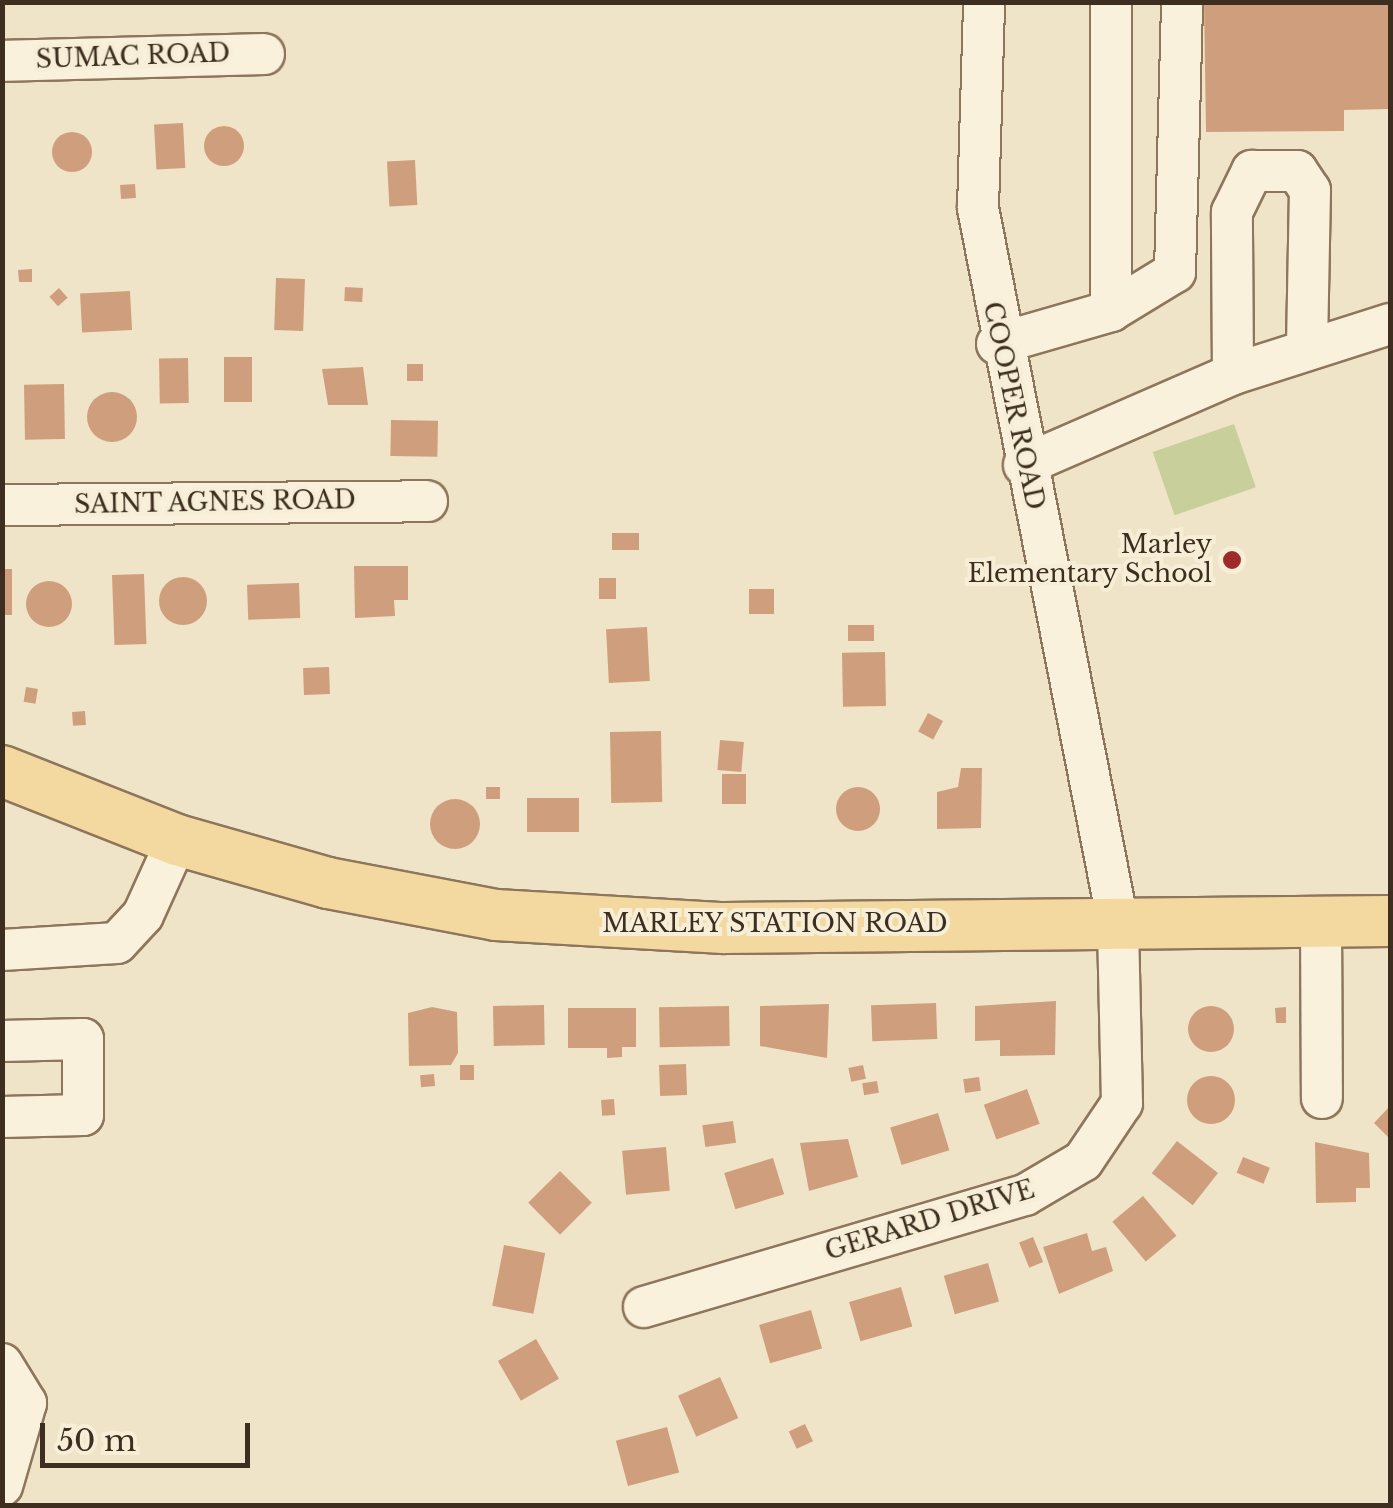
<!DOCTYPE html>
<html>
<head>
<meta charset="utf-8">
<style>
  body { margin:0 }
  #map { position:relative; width:1393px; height:1508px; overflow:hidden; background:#f0e4c8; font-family:"Libre Baskerville",serif }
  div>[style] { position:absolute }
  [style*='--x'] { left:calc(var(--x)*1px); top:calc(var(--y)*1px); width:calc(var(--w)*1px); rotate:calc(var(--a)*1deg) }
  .green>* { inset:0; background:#c9cf9b; transform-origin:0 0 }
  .building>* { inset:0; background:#cf9f7d; transform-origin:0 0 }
  .round { border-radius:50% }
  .roads { filter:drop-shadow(2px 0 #8d765c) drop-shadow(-2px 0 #8d765c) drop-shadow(0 2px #8d765c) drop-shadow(0 -2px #8d765c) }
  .minor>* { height:40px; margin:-20px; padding:0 20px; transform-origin:20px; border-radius:20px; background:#faf1dc }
  .major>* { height:50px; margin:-25px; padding:0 25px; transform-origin:25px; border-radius:25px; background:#f3d9a0 }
  .dots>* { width:28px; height:28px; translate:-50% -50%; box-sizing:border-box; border:5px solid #f7eed8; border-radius:50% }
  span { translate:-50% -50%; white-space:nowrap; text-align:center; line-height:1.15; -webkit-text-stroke:8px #f7eed8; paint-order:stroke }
  .street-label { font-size:25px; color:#3d2e20 }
  .poi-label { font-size:25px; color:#3d2e20 }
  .right { translate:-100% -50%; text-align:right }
  .frame { position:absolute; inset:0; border:5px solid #3d2e20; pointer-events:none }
  .scale { position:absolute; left:40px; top:1423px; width:210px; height:45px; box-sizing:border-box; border:5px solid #3d2e20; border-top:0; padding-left:12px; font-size:30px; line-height:35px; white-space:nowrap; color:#3d2e20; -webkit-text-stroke:8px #f7eed8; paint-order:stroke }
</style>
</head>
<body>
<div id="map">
  <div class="green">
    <i style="left:1234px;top:424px;width:67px;height:86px;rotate:71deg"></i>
  </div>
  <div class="building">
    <i style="clip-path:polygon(1204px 2px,1390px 2px,1390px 109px,1344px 110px,1344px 131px,1206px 132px)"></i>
    <i style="left:183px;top:123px;width:45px;height:29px;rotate:87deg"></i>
    <i class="round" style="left:204px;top:126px;width:40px;height:40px"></i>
    <i class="round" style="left:52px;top:132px;width:40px;height:40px"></i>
    <i style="left:415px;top:160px;width:45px;height:28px;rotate:87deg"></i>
    <i style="left:135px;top:184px;width:14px;height:15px;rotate:86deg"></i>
    <i style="clip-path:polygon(32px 269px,32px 282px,19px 282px,18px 270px)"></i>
    <i style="left:276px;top:278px;width:29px;height:52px;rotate:2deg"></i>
    <i style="left:345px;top:287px;width:18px;height:14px;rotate:3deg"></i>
    <i style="left:59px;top:288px;width:13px;height:13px;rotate:48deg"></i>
    <i style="left:130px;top:291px;width:39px;height:50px;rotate:87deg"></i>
    <i style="left:224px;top:357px;width:28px;height:45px"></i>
    <i style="left:188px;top:358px;width:45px;height:29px;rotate:89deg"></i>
    <i style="left:423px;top:364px;width:17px;height:16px;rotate:90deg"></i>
    <i style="clip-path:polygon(363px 367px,368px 405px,328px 405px,322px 369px)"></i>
    <i style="left:64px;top:384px;width:55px;height:40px;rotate:89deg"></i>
    <i class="round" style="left:87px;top:392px;width:50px;height:50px"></i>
    <i style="left:391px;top:420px;width:47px;height:36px;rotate:1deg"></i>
    <i style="left:639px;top:533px;width:17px;height:27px;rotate:90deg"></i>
    <i style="clip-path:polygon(408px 566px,408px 600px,394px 600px,395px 616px,355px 618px,354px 566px)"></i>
    <i style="left:2px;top:569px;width:10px;height:46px"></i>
    <i style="left:144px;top:574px;width:70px;height:32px;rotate:88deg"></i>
    <i class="round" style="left:159px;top:577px;width:48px;height:48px"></i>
    <i style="left:616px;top:578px;width:21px;height:17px;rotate:90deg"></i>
    <i class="round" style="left:26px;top:581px;width:46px;height:46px"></i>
    <i style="left:299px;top:583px;width:35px;height:52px;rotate:88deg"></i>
    <i style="left:749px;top:589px;width:25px;height:25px"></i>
    <i style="left:848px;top:625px;width:26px;height:16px"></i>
    <i style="left:647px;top:627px;width:54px;height:41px;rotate:87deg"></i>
    <i style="left:885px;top:652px;width:54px;height:43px;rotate:89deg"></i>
    <i style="left:329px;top:667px;width:27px;height:26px;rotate:88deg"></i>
    <i style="left:26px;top:687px;width:12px;height:15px;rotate:9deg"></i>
    <i style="left:85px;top:711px;width:14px;height:13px;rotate:86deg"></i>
    <i style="left:928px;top:713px;width:17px;height:21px;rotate:28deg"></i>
    <i style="left:661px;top:731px;width:71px;height:51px;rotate:89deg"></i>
    <i style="left:720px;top:740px;width:24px;height:30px;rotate:5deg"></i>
    <i style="clip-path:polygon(961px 768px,982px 768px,981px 828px,937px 829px,937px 792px,958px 787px)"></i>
    <i style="left:722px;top:774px;width:24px;height:30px"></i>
    <i style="left:486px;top:787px;width:14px;height:12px"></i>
    <i class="round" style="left:836px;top:787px;width:44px;height:44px"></i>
    <i style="left:527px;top:798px;width:52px;height:34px"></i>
    <i class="round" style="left:430px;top:799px;width:50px;height:50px"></i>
    <i style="clip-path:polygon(1056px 1001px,1055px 1055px,1000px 1056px,1000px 1040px,975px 1041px,975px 1006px)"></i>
    <i style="left:936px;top:1003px;width:36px;height:65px;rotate:88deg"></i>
    <i style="clip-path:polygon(829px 1004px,827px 1058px,760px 1046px,760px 1006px)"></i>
    <i style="left:544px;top:1005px;width:40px;height:51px;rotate:89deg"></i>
    <i class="round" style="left:1188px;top:1006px;width:46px;height:46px"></i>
    <i style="left:729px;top:1006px;width:40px;height:70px;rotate:89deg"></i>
    <i style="clip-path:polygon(432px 1007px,457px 1012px,458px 1053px,451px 1065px,409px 1066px,408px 1013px)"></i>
    <i style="clip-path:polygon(1286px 1007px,1286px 1023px,1276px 1023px,1275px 1008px)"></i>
    <i style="clip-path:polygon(568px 1008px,636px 1008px,636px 1047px,622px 1047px,622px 1057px,607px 1058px,607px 1048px,568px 1048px)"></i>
    <i style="left:686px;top:1064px;width:31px;height:27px;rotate:88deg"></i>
    <i style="left:460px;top:1065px;width:14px;height:15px"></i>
    <i style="left:863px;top:1065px;width:14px;height:15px;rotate:78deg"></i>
    <i style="left:434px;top:1074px;width:12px;height:14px;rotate:85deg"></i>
    <i class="round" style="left:1187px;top:1076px;width:48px;height:48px"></i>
    <i style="left:979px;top:1077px;width:14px;height:16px;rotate:82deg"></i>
    <i style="left:877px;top:1081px;width:12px;height:15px;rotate:81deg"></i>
    <i style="left:1027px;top:1089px;width:37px;height:46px;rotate:70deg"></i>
    <i style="left:614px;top:1099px;width:16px;height:13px;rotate:86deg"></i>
    <i style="clip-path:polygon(1390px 1106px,1390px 1139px,1374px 1123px)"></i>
    <i style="left:938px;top:1113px;width:39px;height:50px;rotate:73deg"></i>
    <i style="left:733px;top:1121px;width:22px;height:31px;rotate:82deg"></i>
    <i style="clip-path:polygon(848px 1139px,858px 1177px,809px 1191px,800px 1143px)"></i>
    <i style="left:1177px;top:1141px;width:52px;height:41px;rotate:38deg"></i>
    <i style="clip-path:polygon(1315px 1142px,1369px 1153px,1370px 1188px,1356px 1188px,1356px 1202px,1316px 1203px)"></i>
    <i style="left:666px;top:1147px;width:44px;height:44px;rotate:85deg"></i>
    <i style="left:1243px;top:1157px;width:29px;height:17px;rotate:22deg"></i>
    <i style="left:773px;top:1158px;width:38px;height:51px;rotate:73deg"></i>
    <i style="left:560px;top:1171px;width:45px;height:45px;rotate:45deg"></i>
    <i style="left:1143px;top:1196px;width:52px;height:40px;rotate:50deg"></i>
    <i style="clip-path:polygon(1087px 1233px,1092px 1251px,1106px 1247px,1113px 1271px,1059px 1294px,1043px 1247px)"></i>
    <i style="left:1033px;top:1237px;width:27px;height:15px;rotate:68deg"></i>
    <i style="left:504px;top:1245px;width:42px;height:62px;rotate:11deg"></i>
    <i style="left:988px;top:1263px;width:40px;height:46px;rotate:74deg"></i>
    <i style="left:901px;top:1287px;width:41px;height:54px;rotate:74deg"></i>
    <i style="left:811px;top:1310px;width:40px;height:54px;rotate:74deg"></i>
    <i style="left:536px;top:1339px;width:46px;height:44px;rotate:60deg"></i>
    <i style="left:720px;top:1377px;width:45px;height:46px;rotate:66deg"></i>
    <i style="left:805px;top:1424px;width:19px;height:18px;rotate:65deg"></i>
    <i style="left:667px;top:1427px;width:47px;height:53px;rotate:75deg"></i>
  </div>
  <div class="roads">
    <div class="minor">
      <i style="--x:1111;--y:2;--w:309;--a:90"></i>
      <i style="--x:2;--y:61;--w:262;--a:-1.5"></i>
      <i style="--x:997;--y:344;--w:119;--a:-16.1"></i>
      <i style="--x:1111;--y:311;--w:75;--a:-31.4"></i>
      <i style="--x:1175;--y:272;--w:270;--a:-88.5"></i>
      <i style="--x:1233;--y:374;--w:162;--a:-90.4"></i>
      <i style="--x:1232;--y:212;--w:46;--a:-64"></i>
      <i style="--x:1252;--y:171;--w:45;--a:0"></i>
      <i style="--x:1297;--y:171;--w:23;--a:56"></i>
      <i style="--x:1310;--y:190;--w:160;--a:91.1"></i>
      <i style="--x:1024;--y:465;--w:228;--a:-23.5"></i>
      <i style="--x:1233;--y:374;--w:165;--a:-17.7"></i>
      <i style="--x:2;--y:505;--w:425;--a:-0.5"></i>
      <i style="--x:1321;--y:922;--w:176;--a:89.7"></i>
      <i style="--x:2;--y:950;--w:115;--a:-3.5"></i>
      <i style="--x:117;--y:943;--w:38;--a:-47"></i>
      <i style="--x:143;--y:915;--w:82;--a:-65.6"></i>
      <i style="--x:2;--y:1041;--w:81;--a:-1.4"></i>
      <i style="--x:83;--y:1039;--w:76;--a:90"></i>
      <i style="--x:83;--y:1115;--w:81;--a:178.6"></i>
      <i style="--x:644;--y:1307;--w:397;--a:-16.4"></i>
      <i style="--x:1025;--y:1195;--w:67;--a:-30.4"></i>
      <i style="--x:1083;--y:1161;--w:70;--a:-56.1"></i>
      <i style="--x:1122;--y:1103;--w:180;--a:-91.3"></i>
      <i style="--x:1118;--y:923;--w:729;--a:-101.08"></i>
      <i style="--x:978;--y:208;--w:206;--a:-88.3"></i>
      <i style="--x:2;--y:1364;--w:46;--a:58.4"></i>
      <i style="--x:26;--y:1403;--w:86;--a:106.1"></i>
    </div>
    <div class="major">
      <i style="--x:2;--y:771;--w:188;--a:21.5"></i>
      <i style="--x:177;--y:840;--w:157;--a:15.9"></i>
      <i style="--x:328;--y:883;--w:171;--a:10.8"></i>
      <i style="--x:496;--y:915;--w:228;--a:3.3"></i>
      <i style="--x:724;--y:928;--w:666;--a:-0.6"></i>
    </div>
  </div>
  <div class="dots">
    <i style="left:1232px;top:560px;background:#9e2a2b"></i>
  </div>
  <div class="street-label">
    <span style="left:133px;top:57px;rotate:-2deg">SUMAC ROAD</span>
    <span style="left:1013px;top:406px;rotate:78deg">COOPER ROAD</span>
    <span style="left:215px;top:503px;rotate:-1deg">SAINT AGNES ROAD</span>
    <span style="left:775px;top:924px">MARLEY STATION ROAD</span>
    <span style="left:930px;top:1221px;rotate:-17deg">GERARD DRIVE</span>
  </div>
  <div class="poi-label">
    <span class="right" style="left:1212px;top:560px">Marley<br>Elementary School</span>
  </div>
  <div class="frame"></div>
  <div class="scale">50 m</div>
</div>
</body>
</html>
